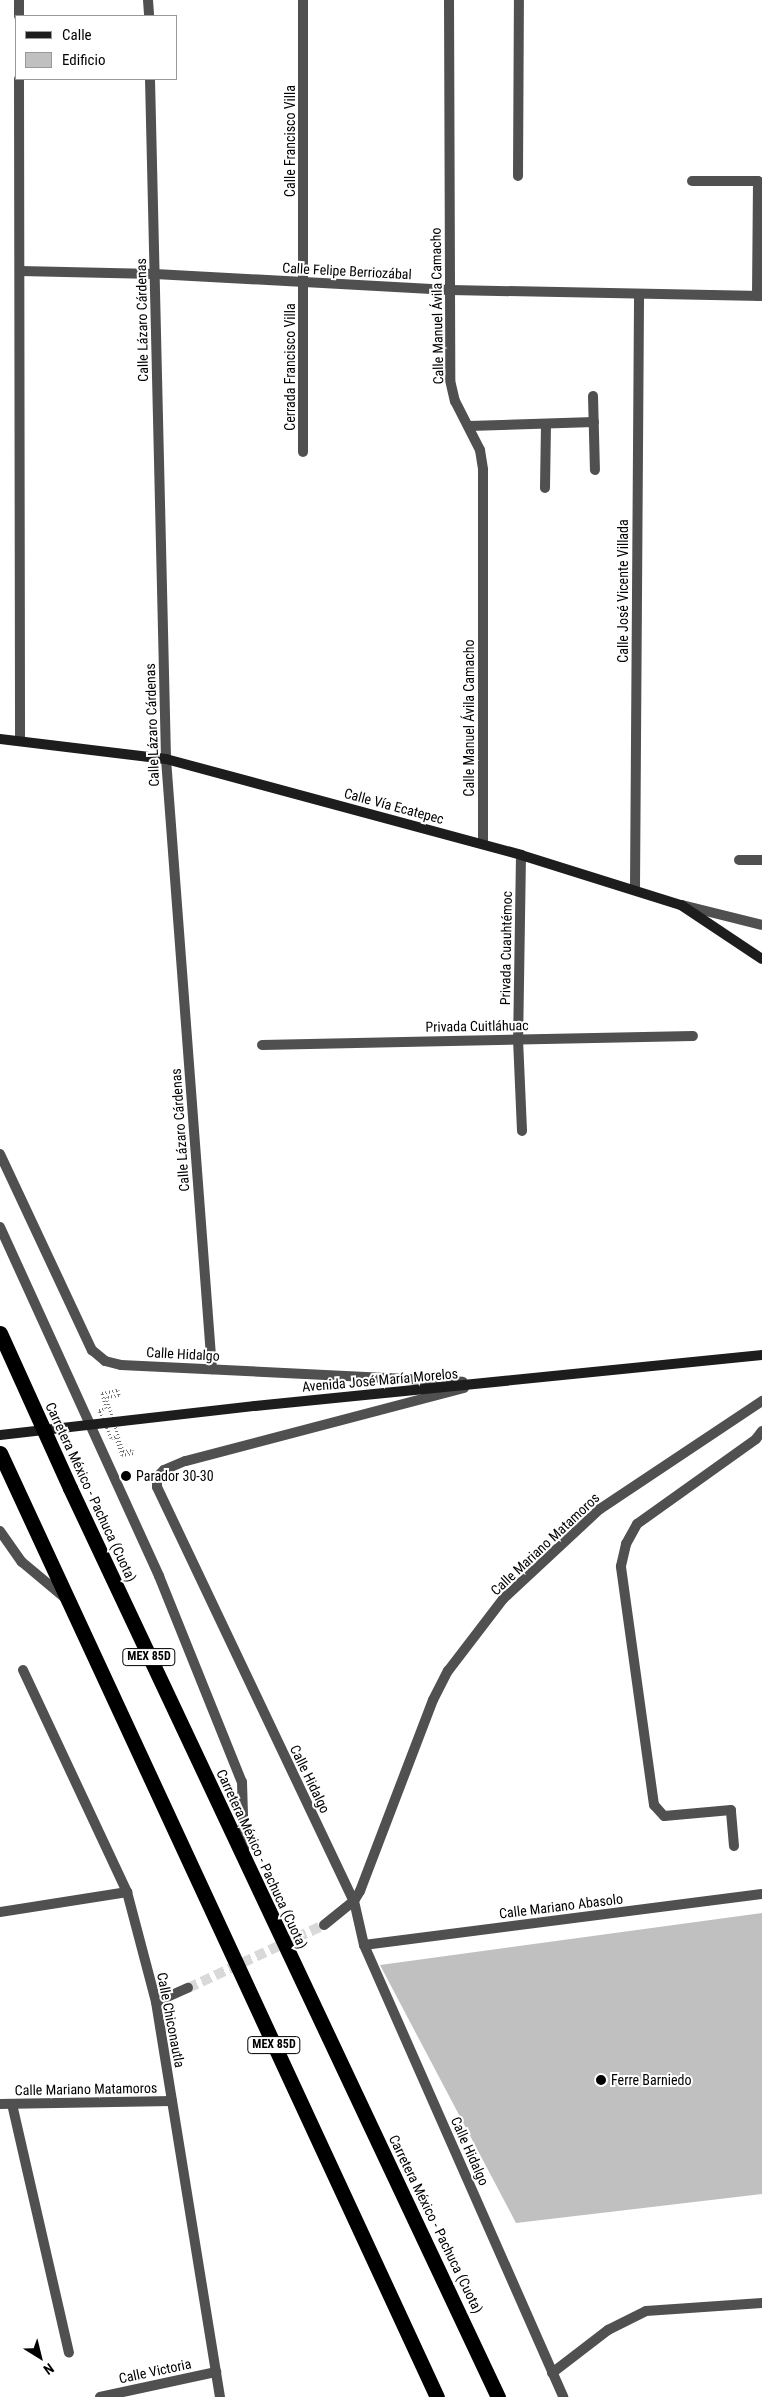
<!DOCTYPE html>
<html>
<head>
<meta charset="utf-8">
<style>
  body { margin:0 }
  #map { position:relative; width:762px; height:2397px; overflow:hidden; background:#fff; font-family:"Roboto Condensed",sans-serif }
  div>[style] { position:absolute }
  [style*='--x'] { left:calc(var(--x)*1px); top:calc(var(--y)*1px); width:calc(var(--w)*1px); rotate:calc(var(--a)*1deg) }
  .building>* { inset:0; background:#c0c0c0 }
  .minor-tunnel>* { height:10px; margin-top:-5px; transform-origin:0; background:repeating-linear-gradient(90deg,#d9d9d9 0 10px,transparent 0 15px) }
  .path>* { height:3px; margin-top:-1.5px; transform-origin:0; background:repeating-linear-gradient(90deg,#727272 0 1px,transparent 0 3.5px) }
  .service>* { height:10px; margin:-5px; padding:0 5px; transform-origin:5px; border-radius:5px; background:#505050 }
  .minor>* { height:10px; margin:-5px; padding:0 5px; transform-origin:5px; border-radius:5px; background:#505050 }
  .tertiary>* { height:10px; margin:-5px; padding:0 5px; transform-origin:5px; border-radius:5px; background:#505050 }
  .secondary>* { height:10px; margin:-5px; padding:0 5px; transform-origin:5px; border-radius:5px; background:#1d1d1d }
  .motorway>* { height:15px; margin:-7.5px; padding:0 7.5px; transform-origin:7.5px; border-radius:7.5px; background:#000 }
  .dots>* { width:14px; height:14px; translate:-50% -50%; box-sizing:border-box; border:2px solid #fff; border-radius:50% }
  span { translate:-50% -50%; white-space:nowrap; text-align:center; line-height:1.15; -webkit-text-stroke:4px #fff; paint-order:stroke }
  .shield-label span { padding:1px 4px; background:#fff; border:1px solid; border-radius:4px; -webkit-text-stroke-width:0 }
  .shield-label { font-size:12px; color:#000; font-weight:700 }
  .street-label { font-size:14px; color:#000 }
  .poi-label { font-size:14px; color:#000 }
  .left { translate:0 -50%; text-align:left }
  .legend { position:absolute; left:15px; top:15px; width:162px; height:65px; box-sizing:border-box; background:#fff; border:1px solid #999; margin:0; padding:6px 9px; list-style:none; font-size:15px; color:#000 }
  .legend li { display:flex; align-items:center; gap:10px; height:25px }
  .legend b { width:25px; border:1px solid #999 }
  .north { position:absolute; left:15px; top:2332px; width:50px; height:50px; -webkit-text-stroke:4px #fff; paint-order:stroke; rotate:144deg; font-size:14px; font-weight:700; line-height:20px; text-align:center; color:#000 }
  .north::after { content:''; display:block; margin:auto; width:18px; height:22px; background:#000; clip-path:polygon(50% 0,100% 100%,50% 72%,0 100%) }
</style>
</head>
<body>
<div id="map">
  <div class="building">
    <i style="clip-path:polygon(762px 1913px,762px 2194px,516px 2223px,380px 1965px)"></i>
  </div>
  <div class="minor-tunnel">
    <i style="--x:188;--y:1988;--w:150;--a:-24.9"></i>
  </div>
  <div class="path">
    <i style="--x:118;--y:1390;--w:5;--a:79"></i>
    <i style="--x:119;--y:1395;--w:13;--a:171"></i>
    <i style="--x:106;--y:1397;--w:57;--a:72.5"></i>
    <i style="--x:123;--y:1451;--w:10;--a:-6"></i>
    <i style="--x:133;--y:1450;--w:3;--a:90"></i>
    <i style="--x:133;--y:1453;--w:11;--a:170"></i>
    <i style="--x:122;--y:1455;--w:20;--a:-110"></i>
    <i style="--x:115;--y:1436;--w:4;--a:153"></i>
    <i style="--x:111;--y:1438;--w:30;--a:-113"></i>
    <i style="--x:99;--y:1410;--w:7;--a:-16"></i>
    <i style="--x:106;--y:1408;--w:16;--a:-105"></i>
    <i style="--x:102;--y:1393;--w:16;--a:-11"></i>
  </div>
  <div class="service">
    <i style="--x:593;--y:396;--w:74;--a:88.5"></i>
    <i style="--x:469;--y:426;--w:125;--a:-1.8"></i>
    <i style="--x:545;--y:488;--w:64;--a:-89.1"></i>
    <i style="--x:0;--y:1227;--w:384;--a:65.5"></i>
    <i style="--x:159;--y:1576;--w:222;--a:68.1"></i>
    <i style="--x:242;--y:1782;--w:68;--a:88.3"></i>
    <i style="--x:0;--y:1531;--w:38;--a:55"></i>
    <i style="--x:22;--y:1562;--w:56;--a:39.9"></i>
    <i style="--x:734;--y:1846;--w:36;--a:-95"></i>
    <i style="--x:731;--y:1810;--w:67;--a:174.9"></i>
    <i style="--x:664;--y:1816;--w:15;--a:-132"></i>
    <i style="--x:654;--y:1805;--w:241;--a:-97.9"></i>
    <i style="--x:621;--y:1566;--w:23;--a:-77"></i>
    <i style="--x:626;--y:1544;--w:23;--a:-61"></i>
    <i style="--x:637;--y:1524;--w:146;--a:-35.5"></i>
    <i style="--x:756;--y:1439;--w:10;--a:-53"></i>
    <i style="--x:12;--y:2104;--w:255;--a:77.1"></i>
    <i style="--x:552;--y:2373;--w:71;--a:-37.5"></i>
    <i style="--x:608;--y:2330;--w:42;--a:-26.6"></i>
    <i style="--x:646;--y:2311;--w:116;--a:-3.9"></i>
  </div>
  <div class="minor">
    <i style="--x:19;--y:0;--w:16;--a:90"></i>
    <i style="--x:148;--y:0;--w:16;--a:86"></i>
    <i style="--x:303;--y:0;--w:452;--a:90"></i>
    <i style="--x:449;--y:0;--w:380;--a:89.8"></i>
    <i style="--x:450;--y:380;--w:22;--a:77"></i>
    <i style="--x:455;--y:401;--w:55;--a:63"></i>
    <i style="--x:480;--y:450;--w:20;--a:81"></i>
    <i style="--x:483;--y:470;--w:374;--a:90"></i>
    <i style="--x:19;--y:79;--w:662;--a:89.91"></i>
    <i style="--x:150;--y:79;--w:680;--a:88.65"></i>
    <i style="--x:166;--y:759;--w:612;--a:85.69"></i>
    <i style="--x:518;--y:176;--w:176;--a:-89.7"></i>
    <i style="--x:692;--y:181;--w:66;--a:0"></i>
    <i style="--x:758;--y:181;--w:115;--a:90.5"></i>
    <i style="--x:20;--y:271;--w:135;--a:1.3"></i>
    <i style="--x:155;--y:274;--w:295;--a:3.1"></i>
    <i style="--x:450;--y:290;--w:312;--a:1.1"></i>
    <i style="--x:521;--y:855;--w:184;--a:90.9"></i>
    <i style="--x:518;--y:1039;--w:92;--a:87.5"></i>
    <i style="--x:739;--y:860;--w:23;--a:0"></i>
    <i style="--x:635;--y:889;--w:595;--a:-89.61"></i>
    <i style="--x:682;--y:905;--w:82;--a:14"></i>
    <i style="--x:262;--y:1045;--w:431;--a:-1.2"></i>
    <i style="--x:0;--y:1154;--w:217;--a:64.9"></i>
    <i style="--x:92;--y:1350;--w:17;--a:40"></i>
    <i style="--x:105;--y:1361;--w:16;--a:14"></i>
    <i style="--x:121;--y:1365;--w:342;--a:2.8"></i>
    <i style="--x:23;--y:1670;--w:245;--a:64.9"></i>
    <i style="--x:127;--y:1892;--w:114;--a:75.2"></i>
    <i style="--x:156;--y:2002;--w:400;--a:80.8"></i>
    <i style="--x:0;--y:1912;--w:129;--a:-8.9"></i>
    <i style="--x:324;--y:1925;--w:38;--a:-39"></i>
    <i style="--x:354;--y:1901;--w:12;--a:-59"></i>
    <i style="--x:360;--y:1891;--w:204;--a:-69.1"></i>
    <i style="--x:433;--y:1700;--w:33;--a:-63"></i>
    <i style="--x:448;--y:1671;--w:91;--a:-52.6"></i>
    <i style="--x:503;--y:1599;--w:132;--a:-42.9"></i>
    <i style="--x:600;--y:1509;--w:195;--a:-33.7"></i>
    <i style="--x:364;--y:1945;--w:401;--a:-7.3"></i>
    <i style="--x:156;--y:2002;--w:35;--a:-24"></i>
    <i style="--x:0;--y:2104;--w:172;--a:-1"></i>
    <i style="--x:100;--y:2397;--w:119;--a:-12.2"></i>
  </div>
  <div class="tertiary">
    <i style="--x:464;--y:1388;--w:288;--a:165.3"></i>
    <i style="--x:185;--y:1461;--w:23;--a:157"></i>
    <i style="--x:164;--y:1470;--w:10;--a:135"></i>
    <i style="--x:157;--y:1477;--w:10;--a:90"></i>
    <i style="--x:157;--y:1487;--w:458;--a:64.6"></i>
    <i style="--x:354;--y:1901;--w:45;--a:77.2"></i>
    <i style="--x:364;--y:1945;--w:494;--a:66.2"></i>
  </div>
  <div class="secondary">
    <i style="--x:0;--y:739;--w:167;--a:6.9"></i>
    <i style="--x:166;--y:759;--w:368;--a:15.1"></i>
    <i style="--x:521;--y:855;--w:168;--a:17.4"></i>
    <i style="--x:681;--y:905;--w:97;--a:33.7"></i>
    <i style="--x:0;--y:1435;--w:257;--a:-6.5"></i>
    <i style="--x:255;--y:1406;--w:510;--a:-5.74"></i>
  </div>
  <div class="motorway">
    <i style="--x:0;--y:1333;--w:170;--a:65.7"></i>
    <i style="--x:70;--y:1488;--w:1005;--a:64.79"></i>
    <i style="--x:0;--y:1453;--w:1040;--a:65.16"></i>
  </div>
  <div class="dots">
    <i style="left:126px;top:1476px;background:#000"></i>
    <i style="left:601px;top:2080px;background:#000"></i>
  </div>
  <div class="shield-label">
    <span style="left:149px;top:1657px">MEX 85D</span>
    <span style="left:274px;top:2045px">MEX 85D</span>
  </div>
  <div class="street-label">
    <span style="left:290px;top:141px;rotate:-90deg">Calle Francisco Villa</span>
    <span style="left:347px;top:271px;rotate:3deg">Calle Felipe Berriozábal</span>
    <span style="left:437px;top:306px;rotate:-91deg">Calle Manuel Ávila Camacho</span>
    <span style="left:142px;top:320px;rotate:-91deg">Calle Lázaro Cárdenas</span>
    <span style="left:290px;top:367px;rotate:-90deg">Cerrada Francisco Villa</span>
    <span style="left:623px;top:591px;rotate:-90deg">Calle José Vicente Villada</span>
    <span style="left:469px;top:718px;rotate:-90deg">Calle Manuel Ávila Camacho</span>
    <span style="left:152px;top:725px;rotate:-92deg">Calle Lázaro Cárdenas</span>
    <span style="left:394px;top:806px;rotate:15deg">Calle Vía Ecatepec</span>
    <span style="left:506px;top:948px;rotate:-89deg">Privada Cuauhtémoc</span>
    <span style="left:477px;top:1026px;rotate:-1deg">Privada Cuitláhuac</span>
    <span style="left:180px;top:1130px;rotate:-94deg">Calle Lázaro Cárdenas</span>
    <span style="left:183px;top:1354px;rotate:3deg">Calle Hidalgo</span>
    <span style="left:380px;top:1380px;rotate:-5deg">Avenida José María Morelos</span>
    <span style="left:91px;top:1492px;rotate:65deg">Carretera México - Pachuca (Cuota)</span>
    <span style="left:545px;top:1544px;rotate:-43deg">Calle Mariano Matamoros</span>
    <span style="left:310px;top:1779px;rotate:64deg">Calle Hidalgo</span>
    <span style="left:262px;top:1859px;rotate:65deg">Carretera México - Pachuca (Cuota)</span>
    <span style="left:561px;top:1906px;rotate:-7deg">Calle Mariano Abasolo</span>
    <span style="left:171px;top:2020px;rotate:79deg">Calle Chiconautla</span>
    <span style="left:86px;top:2089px;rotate:-1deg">Calle Mariano Matamoros</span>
    <span style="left:470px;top:2151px;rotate:66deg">Calle Hidalgo</span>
    <span style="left:436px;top:2224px;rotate:64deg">Carretera México - Pachuca (Cuota)</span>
    <span style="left:155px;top:2371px;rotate:-12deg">Calle Victoria</span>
  </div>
  <div class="poi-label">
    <span class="left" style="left:136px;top:1476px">Parador 30-30</span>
    <span class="left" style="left:611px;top:2080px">Ferre Barniedo</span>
  </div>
  <ul class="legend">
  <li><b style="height:6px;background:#1d1d1d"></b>Calle</li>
  <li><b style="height:14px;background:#c0c0c0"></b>Edificio</li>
  </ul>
  <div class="north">N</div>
</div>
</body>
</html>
